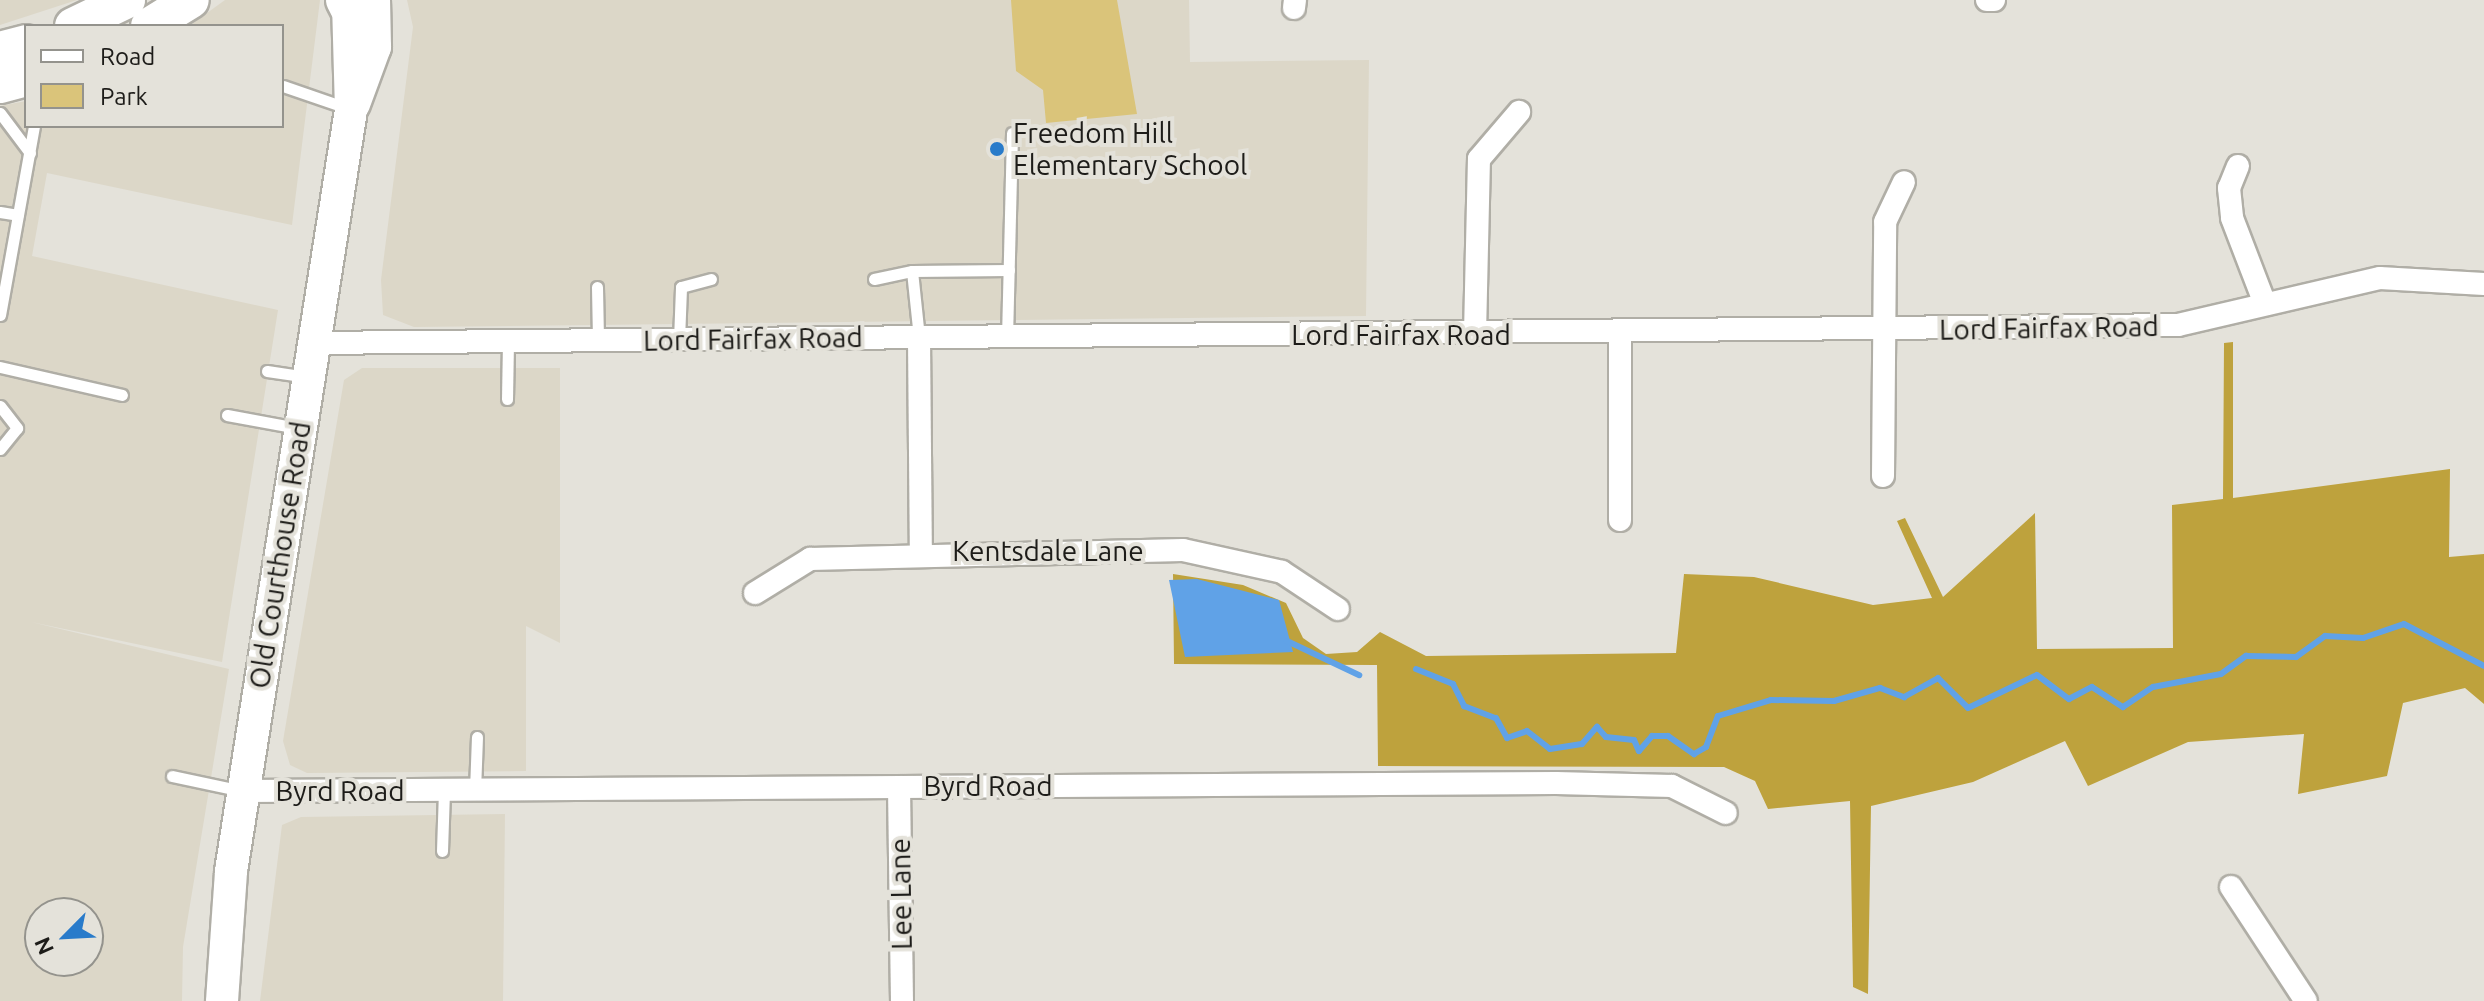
<!DOCTYPE html>
<html>
<head>
<meta charset="utf-8">
<style>
  body { margin:0 }
  #map { position:relative; width:2484px; height:1001px; overflow:hidden; background:#e4e2da; font-family:Ubuntu,sans-serif }
  div>[style] { position:absolute }
  [style*='--x'] { left:calc(var(--x)*1px); top:calc(var(--y)*1px); width:calc(var(--w)*1px); rotate:calc(var(--a)*1deg) }
  .built>* { inset:0; background:#dcd7c8 }
  .green>* { inset:0; background:#dac47a }
  .forest>* { inset:0; background:#bea23d }
  .water>* { inset:0; background:#60a2e7 }
  .stream>* { height:6px; margin:-3px; padding:0 3px; transform-origin:3px; border-radius:3px; background:#60a2e7 }
  .roads { filter:drop-shadow(2px 0 #b0aea6) drop-shadow(-2px 0 #b0aea6) drop-shadow(0 2px #b0aea6) drop-shadow(0 -2px #b0aea6) }
  .lane>* { height:11px; margin:-5.5px; padding:0 5.5px; transform-origin:5.5px; border-radius:5.5px; background:#fff }
  .street>* { height:22px; margin:-11px; padding:0 11px; transform-origin:11px; border-radius:11px; background:#fff }
  .secondary>* { height:32px; margin:-16px; padding:0 16px; transform-origin:16px; border-radius:16px; background:#fff }
  .primary>* { height:36px; margin:-18px; padding:0 18px; transform-origin:18px; border-radius:18px; background:#fff }
  .dots>* { width:22px; height:22px; translate:-50% -50%; box-sizing:border-box; border:4px solid #e4e2da; border-radius:50% }
  span { translate:-50% -50%; white-space:nowrap; text-align:center; line-height:1.15; -webkit-text-stroke:8px #e4e2da; paint-order:stroke }
  .poi-label { font-size:28px; color:#1d1c19 }
  .left { translate:0 -50%; text-align:left }
  .street-label { font-size:28px; color:#1d1c19 }
  .legend { position:absolute; left:24px; top:24px; width:260px; height:104px; box-sizing:border-box; background:#e4e2da; border:2px solid #94938d; margin:0; padding:10px 14px; list-style:none; font-size:24px; color:#1d1c19 }
  .legend li { display:flex; align-items:center; gap:16px; height:40px }
  .legend b { width:40px; border:2px solid #94938d }
  .north { position:absolute; left:24px; top:897px; width:80px; height:80px; box-sizing:border-box; background:#e4e2da; border:2px solid #94938d; border-radius:50%; rotate:246deg; font-size:22px; font-weight:700; line-height:32px; text-align:center; color:#1d1c19 }
  .north::after { content:''; display:block; margin:auto; width:28px; height:36px; background:#297bca; clip-path:polygon(50% 0,100% 100%,50% 72%,0 100%) }
</style>
</head>
<body>
<div id="map">
  <div class="built">
    <i style="clip-path:polygon(0 0,77px 0,0 25px)"></i>
    <i style="clip-path:polygon(evenodd,225px 0,320px 0,292px 225px,47px 173px,32px 256px,278px 310px,222px 662px,31px 622px,229px 669px,183px 947px,182px 1001px,0 1001px,0 106px,26px 101px,26px 126px,282px 126px,282px 26px,189px 26px,225px 0,40px 913px,88px 913px,88px 961px,40px 961px,40px 913px)"></i>
    <i style="clip-path:polygon(407px 0,1189px 0,1190px 62px,1369px 60px,1366px 316px,414px 327px,383px 315px,381px 280px,413px 27px)"></i>
    <i style="clip-path:polygon(362px 368px,560px 368px,560px 643px,526px 626px,526px 771px,307px 773px,290px 765px,283px 741px,344px 380px)"></i>
    <i style="clip-path:polygon(505px 814px,503px 1001px,260px 1001px,282px 825px,301px 817px)"></i>
  </div>
  <div class="green">
    <i style="clip-path:polygon(1011px 0,1117px 0,1137px 114px,1046px 123px,1043px 90px,1016px 71px)"></i>
  </div>
  <div class="forest">
    <i style="clip-path:polygon(2233px 342px,2233px 498px,2450px 469px,2449px 557px,2484px 554px,2484px 704px,2465px 688px,2403px 703px,2387px 776px,2298px 794px,2304px 734px,2188px 742px,2088px 786px,2065px 741px,1973px 782px,1871px 806px,1868px 994px,1853px 987px,1850px 801px,1768px 809px,1755px 781px,1724px 767px,1378px 766px,1377px 665px,1174px 664px,1173px 574px,1243px 585px,1286px 603px,1303px 638px,1326px 654px,1357px 652px,1380px 632px,1426px 656px,1676px 653px,1684px 574px,1754px 577px,1873px 605px,1932px 598px,1897px 521px,1905px 518px,1943px 597px,2035px 513px,2037px 649px,2173px 648px,2172px 505px,2223px 499px,2224px 343px)"></i>
  </div>
  <div class="water">
    <i style="clip-path:polygon(1197px 579px,1279px 600px,1293px 652px,1185px 657px,1169px 580px)"></i>
  </div>
  <div class="stream">
    <i style="--x:1287;--y:641;--w:80;--a:25.3"></i>
    <i style="--x:1416;--y:669;--w:40;--a:22"></i>
    <i style="--x:1453;--y:684;--w:25;--a:63"></i>
    <i style="--x:1464;--y:706;--w:34;--a:21"></i>
    <i style="--x:1496;--y:718;--w:23;--a:61"></i>
    <i style="--x:1507;--y:738;--w:21;--a:-19"></i>
    <i style="--x:1527;--y:731;--w:29;--a:38"></i>
    <i style="--x:1550;--y:749;--w:32;--a:-9"></i>
    <i style="--x:1582;--y:744;--w:23;--a:-49"></i>
    <i style="--x:1597;--y:727;--w:13;--a:48"></i>
    <i style="--x:1606;--y:737;--w:28;--a:6"></i>
    <i style="--x:1634;--y:740;--w:12;--a:66"></i>
    <i style="--x:1639;--y:751;--w:20;--a:-49"></i>
    <i style="--x:1652;--y:736;--w:16;--a:0"></i>
    <i style="--x:1668;--y:736;--w:32;--a:35"></i>
    <i style="--x:1694;--y:754;--w:14;--a:-30"></i>
    <i style="--x:1706;--y:747;--w:33;--a:-69"></i>
    <i style="--x:1718;--y:716;--w:55;--a:-16.8"></i>
    <i style="--x:1771;--y:700;--w:63;--a:0.9"></i>
    <i style="--x:1834;--y:701;--w:48;--a:-15.8"></i>
    <i style="--x:1880;--y:688;--w:26;--a:21"></i>
    <i style="--x:1904;--y:697;--w:39;--a:-29"></i>
    <i style="--x:1938;--y:678;--w:42;--a:45"></i>
    <i style="--x:1968;--y:708;--w:76;--a:-25.6"></i>
    <i style="--x:2037;--y:675;--w:40;--a:37"></i>
    <i style="--x:2069;--y:699;--w:26;--a:-28"></i>
    <i style="--x:2092;--y:687;--w:37;--a:33"></i>
    <i style="--x:2123;--y:707;--w:36;--a:-34"></i>
    <i style="--x:2153;--y:687;--w:69;--a:-10.8"></i>
    <i style="--x:2221;--y:674;--w:31;--a:-36"></i>
    <i style="--x:2246;--y:656;--w:50;--a:1.1"></i>
    <i style="--x:2296;--y:657;--w:36;--a:-36"></i>
    <i style="--x:2325;--y:636;--w:38;--a:3"></i>
    <i style="--x:2363;--y:638;--w:43;--a:-18.9"></i>
    <i style="--x:2404;--y:624;--w:90;--a:27.7"></i>
  </div>
  <div class="roads">
    <div class="lane">
      <i style="--x:283;--y:86;--w:68;--a:19"></i>
      <i style="--x:0;--y:113;--w:50;--a:53.1"></i>
      <i style="--x:0;--y:212;--w:18;--a:9"></i>
      <i style="--x:912;--y:271;--w:67;--a:84"></i>
      <i style="--x:874;--y:279;--w:39;--a:-12"></i>
      <i style="--x:912;--y:271;--w:97;--a:-0.6"></i>
      <i style="--x:597;--y:287;--w:54;--a:88.9"></i>
      <i style="--x:0;--y:315;--w:192;--a:-79.8"></i>
      <i style="--x:1007;--y:338;--w:205;--a:-88.6"></i>
      <i style="--x:679;--y:340;--w:53;--a:-87.8"></i>
      <i style="--x:681;--y:287;--w:31;--a:-15"></i>
      <i style="--x:0;--y:367;--w:125;--a:12.9"></i>
      <i style="--x:267;--y:371;--w:40;--a:8.5"></i>
      <i style="--x:507;--y:399;--w:58;--a:-89"></i>
      <i style="--x:0;--y:406;--w:28;--a:52"></i>
      <i style="--x:17;--y:428;--w:27;--a:129"></i>
      <i style="--x:227;--y:415;--w:71;--a:10.5"></i>
      <i style="--x:172;--y:776;--w:72;--a:12.1"></i>
      <i style="--x:475;--y:791;--w:54;--a:-87.9"></i>
      <i style="--x:442;--y:851;--w:60;--a:-88.1"></i>
    </div>
    <div class="street">
      <i style="--x:1987;--y:0;--w:7;--a:0"></i>
      <i style="--x:1294;--y:8;--w:8;--a:-83"></i>
      <i style="--x:2238;--y:166;--w:24;--a:112"></i>
      <i style="--x:2229;--y:188;--w:30;--a:84"></i>
      <i style="--x:2232;--y:218;--w:92;--a:69"></i>
      <i style="--x:1475;--y:334;--w:175;--a:-88.7"></i>
      <i style="--x:1479;--y:159;--w:62;--a:-49.6"></i>
      <i style="--x:1620;--y:335;--w:185;--a:90"></i>
      <i style="--x:919;--y:338;--w:213;--a:89.5"></i>
      <i style="--x:312;--y:343;--w:1866;--a:-0.55"></i>
      <i style="--x:2178;--y:325;--w:207;--a:-13.1"></i>
      <i style="--x:2380;--y:278;--w:104;--a:3.3"></i>
      <i style="--x:1883;--y:476;--w:254;--a:-89.5"></i>
      <i style="--x:1885;--y:222;--w:44;--a:-64.6"></i>
      <i style="--x:755;--y:593;--w:65;--a:-31.7"></i>
      <i style="--x:810;--y:559;--w:373;--a:-1.4"></i>
      <i style="--x:1183;--y:550;--w:101;--a:12.5"></i>
      <i style="--x:1282;--y:572;--w:67;--a:33.5"></i>
      <i style="--x:899;--y:787;--w:214;--a:89.2"></i>
      <i style="--x:244;--y:791;--w:1312;--a:-0.35"></i>
      <i style="--x:1556;--y:783;--w:116;--a:1.5"></i>
      <i style="--x:1672;--y:786;--w:60;--a:26.6"></i>
      <i style="--x:2231;--y:887;--w:136;--a:56.7"></i>
    </div>
    <div class="secondary">
      <i style="--x:354;--y:104;--w:61;--a:-69.8"></i>
      <i style="--x:375;--y:47;--w:47;--a:-91.2"></i>
      <i style="--x:222;--y:1001;--w:130;--a:-86"></i>
      <i style="--x:231;--y:871;--w:770;--a:-81.04"></i>
      <i style="--x:351;--y:110;--w:110;--a:-91.6"></i>
    </div>
    <div class="primary">
      <i style="--x:344;--y:0;--w:9;--a:63"></i>
      <i style="--x:73;--y:26;--w:60;--a:-25.7"></i>
      <i style="--x:149;--y:26;--w:49;--a:-31.8"></i>
      <i style="--x:0;--y:50;--w:27;--a:-15"></i>
      <i style="--x:0;--y:85;--w:27;--a:-15"></i>
    </div>
  </div>
  <div class="dots">
    <i style="left:997px;top:149px;background:#297bca"></i>
  </div>
  <div class="poi-label">
    <span class="left" style="left:1013px;top:149px">Freedom Hill<br>Elementary School</span>
  </div>
  <div class="street-label">
    <span style="left:2049px;top:328px;rotate:-1deg">Lord Fairfax Road</span>
    <span style="left:1401px;top:335px">Lord Fairfax Road</span>
    <span style="left:753px;top:339px;rotate:-1deg">Lord Fairfax Road</span>
    <span style="left:1048px;top:551px">Kentsdale Lane</span>
    <span style="left:280px;top:555px;rotate:-81deg">Old Courthouse Road</span>
    <span style="left:988px;top:786px">Byrd Road</span>
    <span style="left:340px;top:791px">Byrd Road</span>
    <span style="left:901px;top:894px;rotate:-91deg">Lee Lane</span>
  </div>
  <ul class="legend">
  <li><b style="height:10px;background:#fff"></b>Road</li>
  <li><b style="height:22px;background:#dac47a"></b>Park</li>
  </ul>
  <div class="north">N</div>
</div>
</body>
</html>
